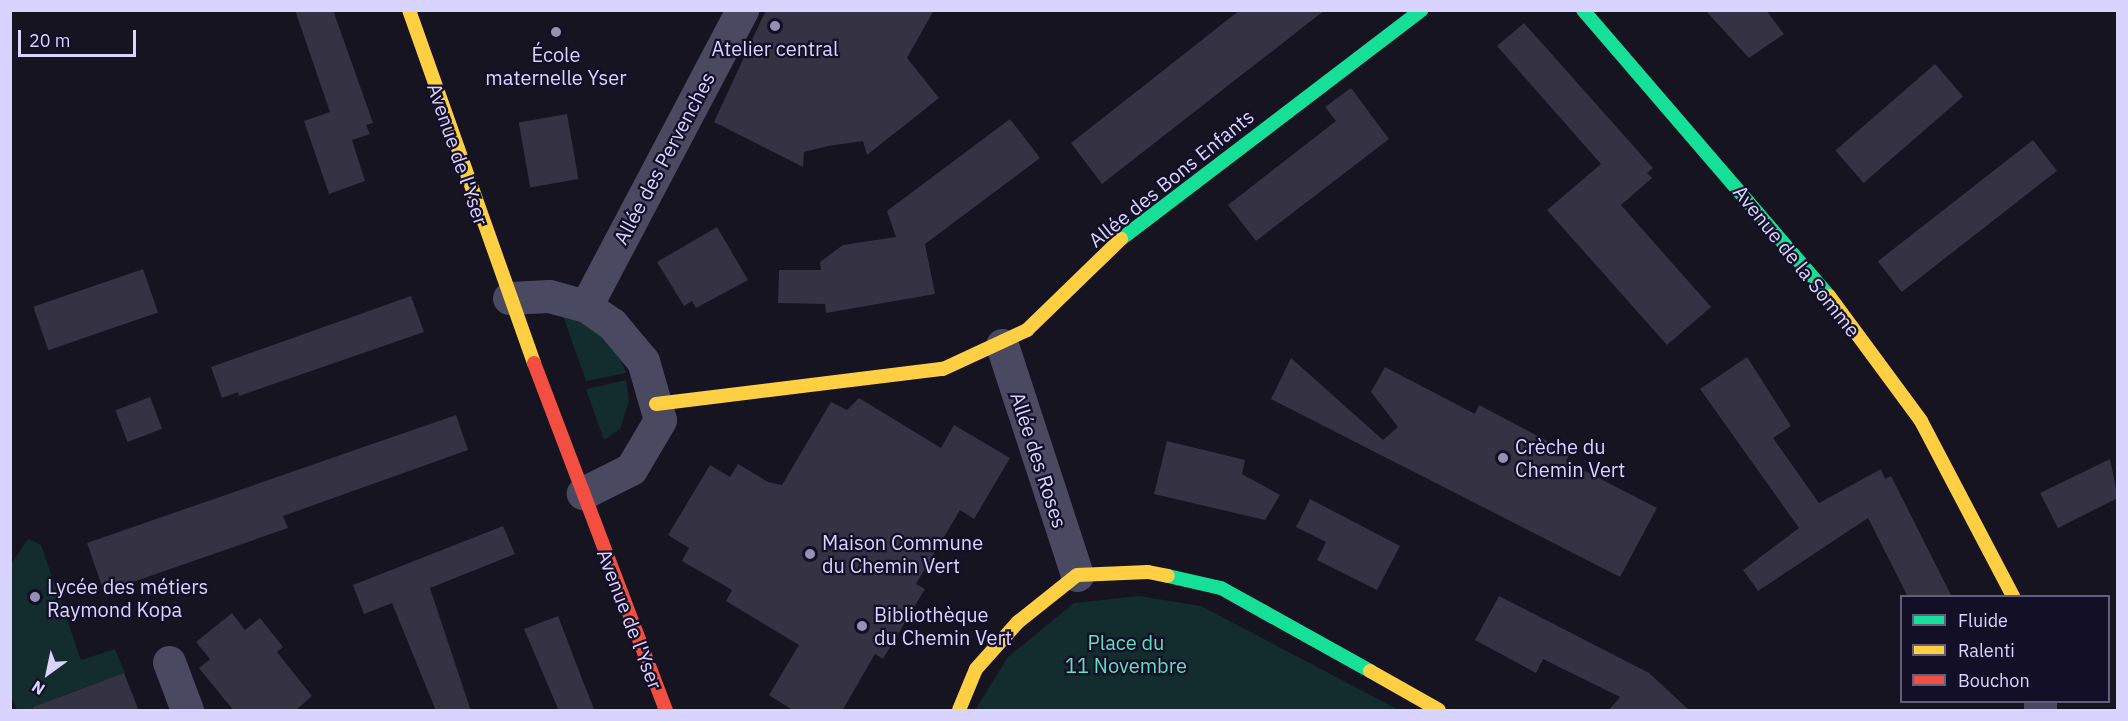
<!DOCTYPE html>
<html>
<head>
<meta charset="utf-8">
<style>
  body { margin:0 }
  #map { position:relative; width:2128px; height:721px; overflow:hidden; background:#161421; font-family:"IBM Plex Sans",sans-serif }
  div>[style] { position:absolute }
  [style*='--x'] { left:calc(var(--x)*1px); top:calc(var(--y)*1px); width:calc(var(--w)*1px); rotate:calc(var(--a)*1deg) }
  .green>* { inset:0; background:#132c2d }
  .building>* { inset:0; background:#343243; transform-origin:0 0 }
  .street>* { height:33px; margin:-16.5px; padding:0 16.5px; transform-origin:16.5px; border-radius:16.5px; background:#4a4962 }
  .fast>* { height:14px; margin:-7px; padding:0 7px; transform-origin:7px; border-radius:7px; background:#16e098 }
  .slow>* { height:14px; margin:-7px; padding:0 7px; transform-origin:7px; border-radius:7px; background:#ffcf43 }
  .jam>* { height:14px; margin:-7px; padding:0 7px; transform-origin:7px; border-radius:7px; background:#f24e42 }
  .dots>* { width:16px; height:16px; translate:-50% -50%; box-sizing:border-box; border:3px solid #130f26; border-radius:50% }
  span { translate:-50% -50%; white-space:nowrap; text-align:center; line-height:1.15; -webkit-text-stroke:4.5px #130f26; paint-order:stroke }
  .poi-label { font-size:20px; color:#d9d4ff }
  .left { translate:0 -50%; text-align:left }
  .street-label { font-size:20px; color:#d9d4ff }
  .park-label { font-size:20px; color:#5fe0c0 }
  .frame { position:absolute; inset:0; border:12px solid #d9d4ff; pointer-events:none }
  .legend { position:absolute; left:1900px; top:595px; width:210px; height:108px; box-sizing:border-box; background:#130f26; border:2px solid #625e7d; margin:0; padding:8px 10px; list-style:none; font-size:18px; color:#d9d4ff }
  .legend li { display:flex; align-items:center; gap:12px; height:30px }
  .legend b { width:30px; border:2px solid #625e7d }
  .north { position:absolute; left:18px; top:643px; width:60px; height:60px; -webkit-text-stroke:4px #130f26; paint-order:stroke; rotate:213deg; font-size:16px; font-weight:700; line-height:24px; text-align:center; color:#d9d4ff }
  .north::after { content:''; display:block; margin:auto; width:21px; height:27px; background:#d9d4ff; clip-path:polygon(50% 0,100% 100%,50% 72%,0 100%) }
  .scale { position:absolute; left:18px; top:30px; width:118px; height:27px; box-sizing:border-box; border:3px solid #d9d4ff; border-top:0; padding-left:8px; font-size:18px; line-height:21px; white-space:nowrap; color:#d9d4ff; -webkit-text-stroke:4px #130f26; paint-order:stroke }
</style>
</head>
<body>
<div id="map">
  <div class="green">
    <i style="clip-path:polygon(562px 313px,598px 331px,616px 348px,626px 373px,586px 381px)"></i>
    <i style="clip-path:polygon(626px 380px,629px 401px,620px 429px,604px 440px,586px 389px)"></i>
    <i style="clip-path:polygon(28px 539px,41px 545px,81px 660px,115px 649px,125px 673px,59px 697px,63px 710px,17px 710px,11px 695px,11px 564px)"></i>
    <i style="clip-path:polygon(1139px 596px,1201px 606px,1399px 710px,975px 710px,1008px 657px,1074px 603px)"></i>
  </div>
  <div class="building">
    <i style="clip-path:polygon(295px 10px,333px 10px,373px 123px,366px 125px,370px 134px,352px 140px,365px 181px,329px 194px,304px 121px,330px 112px)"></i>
    <i style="clip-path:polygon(766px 10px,934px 10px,907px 58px,939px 98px,867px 155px,863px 141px,828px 146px,804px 152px,803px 167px,714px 122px)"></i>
    <i style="clip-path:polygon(1240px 10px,1325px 10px,1102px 184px,1071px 143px)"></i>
    <i style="clip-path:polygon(1705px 10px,1766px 10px,1784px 34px,1749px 58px)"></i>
    <i style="clip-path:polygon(1524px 23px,1653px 168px,1647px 173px,1652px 178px,1621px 205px,1711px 307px,1667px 345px,1547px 210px,1601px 164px,1497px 46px)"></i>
    <i style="left:1935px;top:64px;width:43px;height:132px;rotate:49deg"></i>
    <i style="clip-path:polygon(1351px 88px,1389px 139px,1256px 241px,1228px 205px,1336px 121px,1325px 107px)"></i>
    <i style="left:567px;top:114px;width:66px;height:49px;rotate:80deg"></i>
    <i style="clip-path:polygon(1010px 119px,1040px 158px,925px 244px,935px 294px,826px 313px,825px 304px,778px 303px,779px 270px,821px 270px,820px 262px,843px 245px,896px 237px,887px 211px)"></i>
    <i style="left:2033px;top:140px;width:39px;height:197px;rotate:52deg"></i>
    <i style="clip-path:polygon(717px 227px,748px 280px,696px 308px,692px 301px,684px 306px,657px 262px)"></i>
    <i style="left:143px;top:269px;width:46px;height:116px;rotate:71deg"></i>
    <i style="clip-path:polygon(411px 296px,424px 332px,239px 396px,238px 392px,222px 398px,211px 367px)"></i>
    <i style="clip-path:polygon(1747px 357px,1791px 426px,1773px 438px,1819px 503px,1881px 469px,1885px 479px,1891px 476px,1952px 597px,1908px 597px,1868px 518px,1758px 591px,1743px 570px,1799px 528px,1700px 389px)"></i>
    <i style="clip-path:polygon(1291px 358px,1383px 440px,1398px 427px,1371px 392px,1385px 367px,1475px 414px,1479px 405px,1570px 453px,1566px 461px,1657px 508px,1620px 577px,1271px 399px)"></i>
    <i style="left:150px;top:397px;width:34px;height:37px;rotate:69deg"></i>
    <i style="clip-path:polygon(859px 398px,941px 448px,954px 425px,1010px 458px,974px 519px,960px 510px,916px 584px,925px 589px,883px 659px,875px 654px,842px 711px,794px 711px,769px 695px,799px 645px,726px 601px,732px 590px,682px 561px,689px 548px,668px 535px,710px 465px,730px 477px,738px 464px,768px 482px,782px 485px,831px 402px,847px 410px)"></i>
    <i style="clip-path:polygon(456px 415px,468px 450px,283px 516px,288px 528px,104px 592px,87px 543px)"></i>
    <i style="clip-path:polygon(1167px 441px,1245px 460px,1242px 474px,1280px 495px,1265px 520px,1154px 494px)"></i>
    <i style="clip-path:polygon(2110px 459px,2118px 498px,2058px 528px,2040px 493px)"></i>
    <i style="clip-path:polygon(1310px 499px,1400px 546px,1377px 590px,1317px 560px,1326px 542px,1296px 527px)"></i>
    <i style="clip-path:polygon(503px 526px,515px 554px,430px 588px,471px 711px,436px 711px,392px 603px,364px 614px,353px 585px)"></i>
    <i style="clip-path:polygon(1499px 596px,1649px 673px,1690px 711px,1608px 711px,1620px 697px,1543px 659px,1536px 673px,1475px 640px)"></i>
    <i style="clip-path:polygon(232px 613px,245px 630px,260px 618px,283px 647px,277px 652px,312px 696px,295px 711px,234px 711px,199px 668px,210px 659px,196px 642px)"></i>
    <i style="clip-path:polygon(558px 616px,584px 684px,595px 711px,559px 711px,524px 629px)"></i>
    <i style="clip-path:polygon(124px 673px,139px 711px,33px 711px,33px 707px)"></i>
  </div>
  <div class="street">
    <i style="--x:509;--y:298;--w:40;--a:-2.9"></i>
    <i style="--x:549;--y:296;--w:38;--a:15"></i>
    <i style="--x:586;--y:306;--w:32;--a:35"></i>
    <i style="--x:612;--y:324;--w:48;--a:50"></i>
    <i style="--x:643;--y:361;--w:61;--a:73.9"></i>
    <i style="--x:660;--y:420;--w:57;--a:120.6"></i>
    <i style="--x:631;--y:469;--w:54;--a:153.4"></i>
    <i style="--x:586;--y:306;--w:335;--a:-62.2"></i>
    <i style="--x:1002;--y:345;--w:242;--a:71.9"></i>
    <i style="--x:169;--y:662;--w:51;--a:69.4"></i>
    <i style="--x:2040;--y:702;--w:8;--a:90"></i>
  </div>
  <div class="fast">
    <i style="--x:1583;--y:10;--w:377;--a:49.3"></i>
    <i style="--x:1121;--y:239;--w:378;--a:-37.3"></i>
    <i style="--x:1168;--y:576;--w:54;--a:12.8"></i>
    <i style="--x:1221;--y:588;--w:171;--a:29.1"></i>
  </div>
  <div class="slow">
    <i style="--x:409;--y:10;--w:374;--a:70.5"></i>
    <i style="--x:1829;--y:296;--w:155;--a:53.6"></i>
    <i style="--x:1921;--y:421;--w:198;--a:62.3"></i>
    <i style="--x:656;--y:404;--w:289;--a:-7"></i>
    <i style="--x:943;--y:369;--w:93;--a:-24.9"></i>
    <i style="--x:1027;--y:330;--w:131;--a:-44.1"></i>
    <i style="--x:1370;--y:671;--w:79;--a:29.5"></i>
    <i style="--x:959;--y:710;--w:44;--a:-67.5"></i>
    <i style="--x:976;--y:669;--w:63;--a:-48.2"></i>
    <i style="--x:1018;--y:622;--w:75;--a:-38.5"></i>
    <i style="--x:1077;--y:575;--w:71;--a:-2.4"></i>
    <i style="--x:1148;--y:572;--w:20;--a:11"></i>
  </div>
  <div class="jam">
    <i style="--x:534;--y:363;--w:371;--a:69.2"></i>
  </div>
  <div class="dots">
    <i style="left:775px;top:26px;background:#9591b1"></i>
    <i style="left:556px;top:32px;background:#9591b1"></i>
    <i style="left:1503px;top:458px;background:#9591b1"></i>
    <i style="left:810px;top:554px;background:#9591b1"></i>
    <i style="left:35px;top:597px;background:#9591b1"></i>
    <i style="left:862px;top:626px;background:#9591b1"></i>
  </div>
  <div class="poi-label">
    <span style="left:775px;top:48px">Atelier central</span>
    <span style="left:556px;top:66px">École<br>maternelle Yser</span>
    <span class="left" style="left:1515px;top:458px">Crèche du<br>Chemin Vert</span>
    <span class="left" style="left:822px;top:554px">Maison Commune<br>du Chemin Vert</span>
    <span class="left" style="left:47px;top:598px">Lycée des métiers<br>Raymond Kopa</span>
    <span class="left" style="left:874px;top:626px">Bibliothèque<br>du Chemin Vert</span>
  </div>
  <div class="street-label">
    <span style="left:458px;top:154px;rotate:71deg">Avenue de l'Yser</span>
    <span style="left:664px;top:158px;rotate:-62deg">Allée des Pervenches</span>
    <span style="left:1171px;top:178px;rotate:-39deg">Allée des Bons Enfants</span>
    <span style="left:1797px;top:261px;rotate:51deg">Avenue de la Somme</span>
    <span style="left:1039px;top:460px;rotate:72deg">Allée des Roses</span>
    <span style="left:630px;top:619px;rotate:69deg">Avenue de l'Yser</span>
  </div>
  <div class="park-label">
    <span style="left:1126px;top:654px">Place du<br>11 Novembre</span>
  </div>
  <div class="frame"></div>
  <ul class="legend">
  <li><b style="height:8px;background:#16e098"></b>Fluide</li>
  <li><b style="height:8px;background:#ffcf43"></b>Ralenti</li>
  <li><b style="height:8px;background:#f24e42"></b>Bouchon</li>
  </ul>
  <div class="north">N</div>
  <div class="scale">20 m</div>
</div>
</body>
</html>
